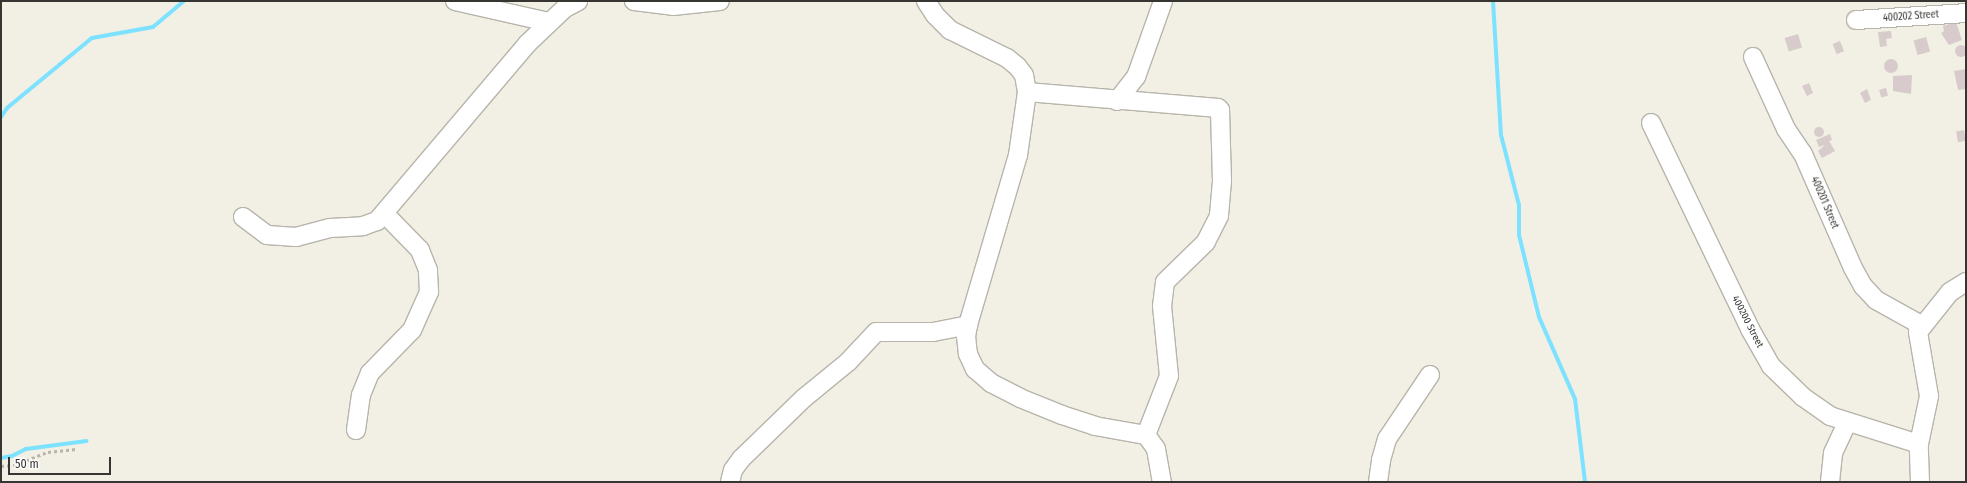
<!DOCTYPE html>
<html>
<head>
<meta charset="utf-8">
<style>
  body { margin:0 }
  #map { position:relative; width:1967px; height:483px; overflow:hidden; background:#f2efe4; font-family:"Fira Sans Condensed",sans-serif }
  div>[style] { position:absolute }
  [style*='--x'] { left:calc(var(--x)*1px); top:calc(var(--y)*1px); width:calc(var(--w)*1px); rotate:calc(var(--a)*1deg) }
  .stream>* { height:4px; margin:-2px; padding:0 2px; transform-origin:2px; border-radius:2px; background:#7ce2ff }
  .building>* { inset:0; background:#d7cbcb; transform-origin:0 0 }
  .round { border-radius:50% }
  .path>* { height:2.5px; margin-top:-1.25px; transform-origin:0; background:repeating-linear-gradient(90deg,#b7b5ac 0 3px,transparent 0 6px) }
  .roads { filter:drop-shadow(1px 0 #b7b5ab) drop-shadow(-1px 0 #b7b5ab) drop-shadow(0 1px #b7b5ab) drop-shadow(0 -1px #b7b5ab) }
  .minor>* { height:18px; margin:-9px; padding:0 9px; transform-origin:9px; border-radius:9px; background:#fff }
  span { translate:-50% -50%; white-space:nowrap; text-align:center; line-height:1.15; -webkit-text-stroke:4px #fff; paint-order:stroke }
  .street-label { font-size:10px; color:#363531 }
  .frame { position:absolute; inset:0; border:2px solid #363531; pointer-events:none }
  .scale { position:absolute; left:8px; top:457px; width:103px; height:18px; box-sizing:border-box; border:2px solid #363531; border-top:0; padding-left:5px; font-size:12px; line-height:14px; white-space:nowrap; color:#363531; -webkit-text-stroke:3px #fff; paint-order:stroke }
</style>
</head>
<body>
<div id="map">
  <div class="stream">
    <i style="--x:1493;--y:1;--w:134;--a:86.6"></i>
    <i style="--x:1501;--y:135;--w:72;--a:75.6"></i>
    <i style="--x:1519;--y:205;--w:30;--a:90"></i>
    <i style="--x:1519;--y:235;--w:84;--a:76.3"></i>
    <i style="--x:1539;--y:317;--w:90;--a:66.3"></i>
    <i style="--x:1575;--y:399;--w:84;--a:83.1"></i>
    <i style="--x:1;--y:117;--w:11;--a:-56"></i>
    <i style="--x:7;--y:108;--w:110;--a:-39.5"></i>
    <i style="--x:92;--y:38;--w:62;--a:-10.2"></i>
    <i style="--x:153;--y:27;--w:40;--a:-40"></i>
    <i style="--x:1;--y:458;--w:11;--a:-10"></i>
    <i style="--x:12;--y:456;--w:16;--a:-27"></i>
    <i style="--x:26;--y:449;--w:61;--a:-7.6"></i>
  </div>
  <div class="building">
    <i style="clip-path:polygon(1956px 22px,1962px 40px,1949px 45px,1941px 33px,1944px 31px,1943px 26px)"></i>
    <i style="clip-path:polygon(1891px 31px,1892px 38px,1886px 39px,1887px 46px,1880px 47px,1878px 32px)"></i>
    <i style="left:1798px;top:34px;width:14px;height:14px;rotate:73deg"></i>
    <i style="left:1926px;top:37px;width:15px;height:13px;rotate:74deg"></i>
    <i style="left:1840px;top:41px;width:11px;height:8px;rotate:68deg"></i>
    <i class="round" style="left:1955px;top:45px;width:12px;height:12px"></i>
    <i class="round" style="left:1884px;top:59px;width:14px;height:14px"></i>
    <i style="clip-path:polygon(1966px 69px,1966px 89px,1958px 90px,1954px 71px)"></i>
    <i style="clip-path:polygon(1912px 75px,1911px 94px,1893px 91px,1893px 76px)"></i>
    <i style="clip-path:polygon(1809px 83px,1813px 93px,1807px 96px,1802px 86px)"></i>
    <i style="left:1886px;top:88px;width:8px;height:7px;rotate:76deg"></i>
    <i style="clip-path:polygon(1867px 89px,1871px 100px,1865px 103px,1860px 93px)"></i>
    <i class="round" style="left:1814px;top:127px;width:10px;height:10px"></i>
    <i style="left:1964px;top:130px;width:11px;height:8px;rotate:80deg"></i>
    <i style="clip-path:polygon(1830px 134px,1832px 140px,1829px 141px,1835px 151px,1822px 158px,1818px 151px,1825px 145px,1819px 147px,1816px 140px)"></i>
  </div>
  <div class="path">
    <i style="--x:1;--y:466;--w:14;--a:-4"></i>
    <i style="--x:15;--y:465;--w:35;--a:-22"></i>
    <i style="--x:48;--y:452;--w:28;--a:-6"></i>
  </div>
  <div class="roads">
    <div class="minor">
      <i style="--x:455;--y:1;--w:95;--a:12.7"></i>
      <i style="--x:634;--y:1;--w:39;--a:7"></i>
      <i style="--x:673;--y:6;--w:47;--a:-6.1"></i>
      <i style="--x:926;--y:1;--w:17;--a:57"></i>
      <i style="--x:935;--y:15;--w:21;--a:45"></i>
      <i style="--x:950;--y:30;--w:64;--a:26.2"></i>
      <i style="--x:1007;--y:58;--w:13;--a:39"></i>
      <i style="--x:1017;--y:66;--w:11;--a:52"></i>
      <i style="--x:1024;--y:75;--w:17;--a:80"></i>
      <i style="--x:1027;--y:92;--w:64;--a:98.1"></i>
      <i style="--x:1018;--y:155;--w:177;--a:106.4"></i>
      <i style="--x:968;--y:325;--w:11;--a:100"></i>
      <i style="--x:966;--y:336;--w:18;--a:84"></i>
      <i style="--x:968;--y:354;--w:17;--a:65"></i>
      <i style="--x:975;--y:369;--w:21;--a:41"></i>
      <i style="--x:991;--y:383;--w:33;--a:27"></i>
      <i style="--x:1020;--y:398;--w:45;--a:22"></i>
      <i style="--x:1062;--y:415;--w:35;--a:18"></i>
      <i style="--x:1095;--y:426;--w:52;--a:10"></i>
      <i style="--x:1146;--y:435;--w:17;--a:54"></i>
      <i style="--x:1156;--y:449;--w:34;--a:80"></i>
      <i style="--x:1856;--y:20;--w:110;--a:-3.6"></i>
      <i style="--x:1753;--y:57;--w:79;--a:65.4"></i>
      <i style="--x:1786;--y:129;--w:30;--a:56"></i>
      <i style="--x:1803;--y:154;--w:124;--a:66.3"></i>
      <i style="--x:1853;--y:268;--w:21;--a:61"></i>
      <i style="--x:1863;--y:286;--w:19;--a:47"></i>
      <i style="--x:1876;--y:300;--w:51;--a:29.1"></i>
      <i style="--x:1027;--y:92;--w:192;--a:4.8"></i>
      <i style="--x:1218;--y:108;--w:3;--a:45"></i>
      <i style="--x:1220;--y:110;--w:71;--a:88.4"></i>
      <i style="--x:1222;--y:181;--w:35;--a:95"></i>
      <i style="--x:1219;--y:216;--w:29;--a:117"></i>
      <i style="--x:1206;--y:242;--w:57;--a:135.7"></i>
      <i style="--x:1165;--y:282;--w:24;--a:97"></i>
      <i style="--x:1162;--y:306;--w:70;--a:84.3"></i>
      <i style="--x:1169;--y:376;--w:63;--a:111.3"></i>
      <i style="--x:1117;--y:101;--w:31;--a:-52"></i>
      <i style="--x:1136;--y:77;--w:81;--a:-70.4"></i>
      <i style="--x:1651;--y:123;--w:229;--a:64.3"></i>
      <i style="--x:1750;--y:329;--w:43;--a:60.4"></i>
      <i style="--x:1771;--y:366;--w:45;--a:44.1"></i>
      <i style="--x:1803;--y:397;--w:33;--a:35"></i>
      <i style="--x:1830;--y:416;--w:93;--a:17.5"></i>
      <i style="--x:243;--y:217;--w:30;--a:37"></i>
      <i style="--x:267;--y:235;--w:29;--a:4"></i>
      <i style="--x:296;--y:237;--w:35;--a:-15"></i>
      <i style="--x:330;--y:228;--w:33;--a:-3"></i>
      <i style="--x:363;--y:226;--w:15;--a:-20"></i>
      <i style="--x:377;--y:221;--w:232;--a:-49.7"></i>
      <i style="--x:527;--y:44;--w:52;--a:-43.5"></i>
      <i style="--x:565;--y:8;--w:15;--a:-28"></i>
      <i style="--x:356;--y:430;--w:35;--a:-82"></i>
      <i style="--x:361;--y:395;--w:24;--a:-68"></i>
      <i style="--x:370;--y:373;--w:60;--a:-45.7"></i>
      <i style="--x:412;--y:330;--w:42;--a:-65.9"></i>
      <i style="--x:429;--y:292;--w:22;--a:-93"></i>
      <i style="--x:428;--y:270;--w:22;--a:-112"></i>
      <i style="--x:420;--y:250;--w:50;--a:-134.2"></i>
      <i style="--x:730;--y:482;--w:12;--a:-76"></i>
      <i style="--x:733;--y:470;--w:14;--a:-54"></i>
      <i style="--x:741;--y:459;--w:88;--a:-44.1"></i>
      <i style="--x:804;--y:398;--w:57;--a:-39.3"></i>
      <i style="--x:848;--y:362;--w:41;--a:-47"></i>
      <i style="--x:876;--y:332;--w:57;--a:0"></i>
      <i style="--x:933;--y:332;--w:36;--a:-11"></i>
      <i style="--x:1378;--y:482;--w:22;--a:-82"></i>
      <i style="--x:1381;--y:460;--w:22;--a:-74"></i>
      <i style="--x:1387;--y:439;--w:77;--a:-56.1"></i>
      <i style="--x:1830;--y:482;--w:29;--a:-84"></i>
      <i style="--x:1833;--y:453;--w:33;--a:-65"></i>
      <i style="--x:1920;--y:482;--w:38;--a:-92"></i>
      <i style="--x:1919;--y:444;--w:49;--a:-78.2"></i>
      <i style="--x:1929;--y:396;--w:65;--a:-99.8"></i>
      <i style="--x:1918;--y:332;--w:51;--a:-51.3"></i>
      <i style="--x:1950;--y:292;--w:19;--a:-32"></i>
    </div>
  </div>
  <div class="street-label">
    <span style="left:1911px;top:17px;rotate:-4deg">400202 Street</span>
    <span style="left:1824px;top:203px;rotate:67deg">400201 Street</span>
    <span style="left:1747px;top:322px;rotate:63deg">400200 Street</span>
  </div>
  <div class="frame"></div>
  <div class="scale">50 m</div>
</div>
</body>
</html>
